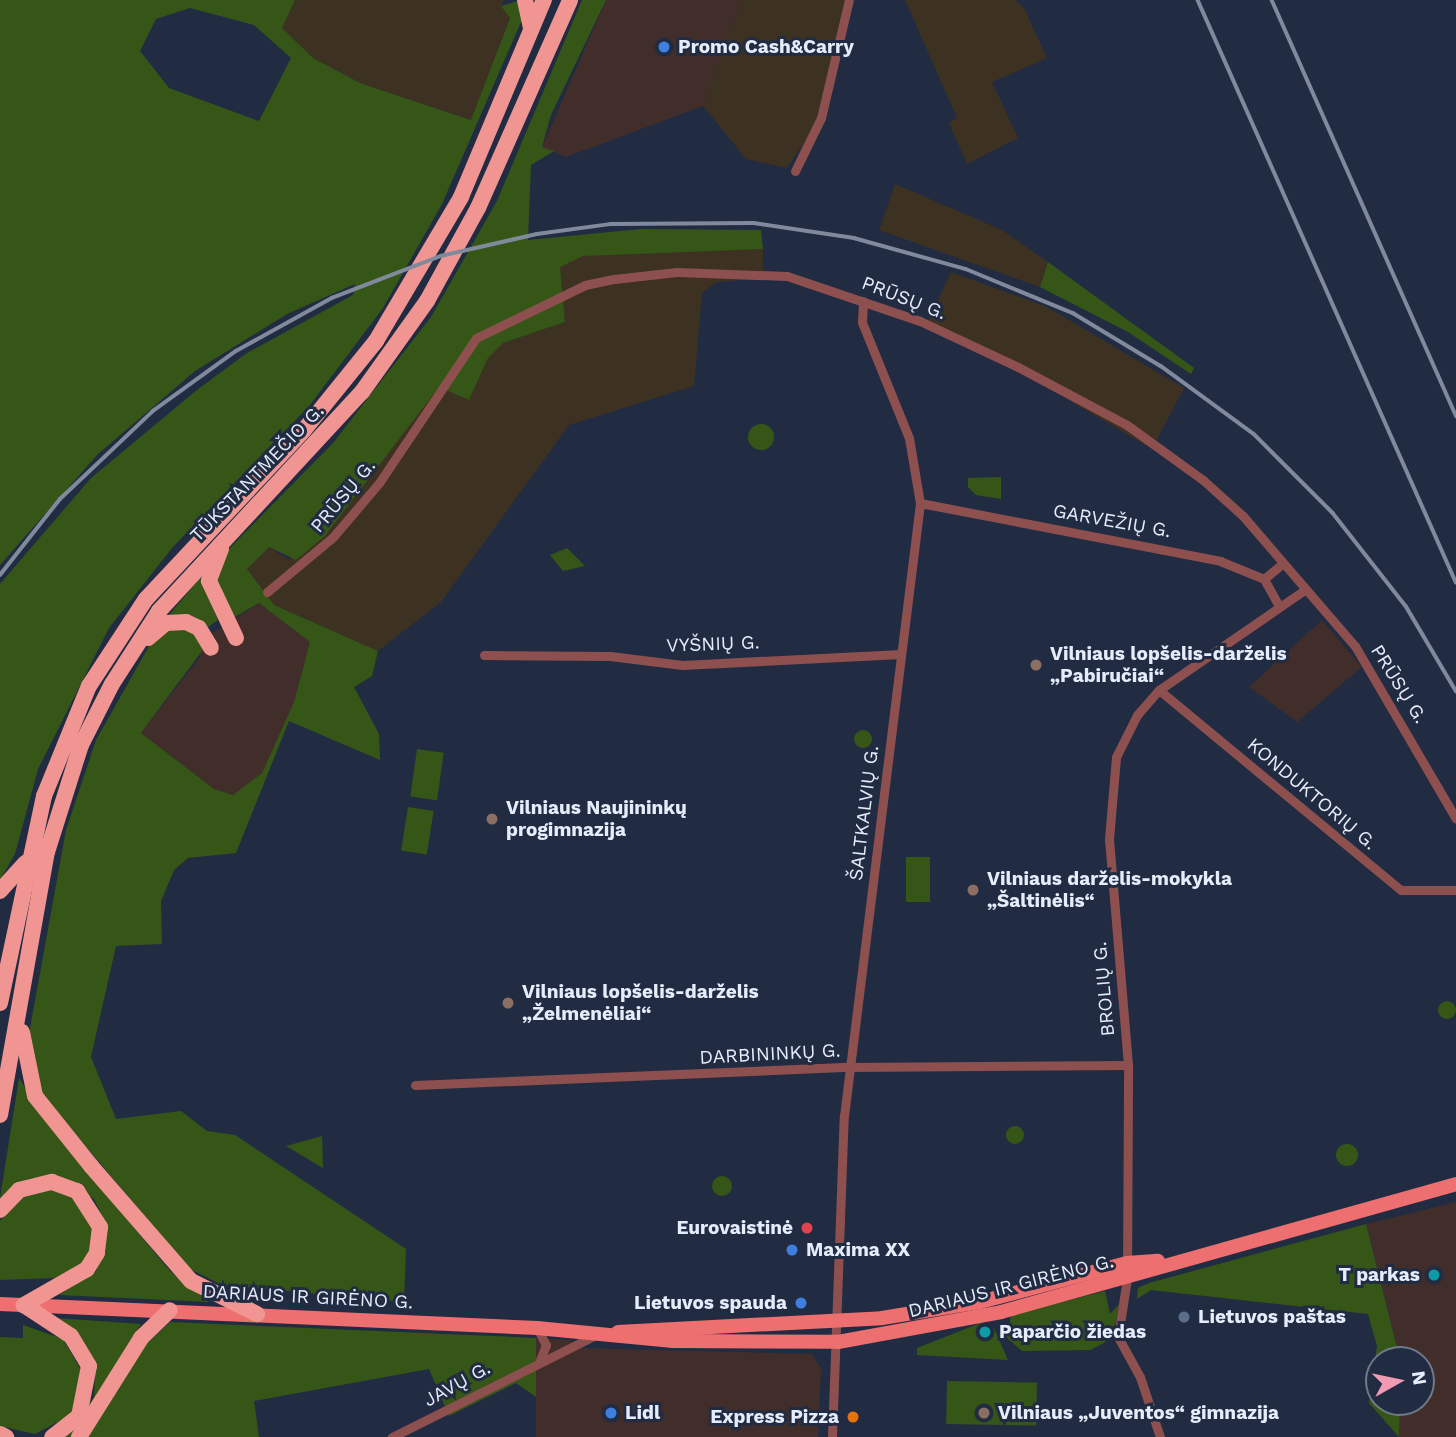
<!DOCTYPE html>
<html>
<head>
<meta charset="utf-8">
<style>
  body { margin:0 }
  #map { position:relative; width:1456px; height:1437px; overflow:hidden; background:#212c42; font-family:"Work Sans",sans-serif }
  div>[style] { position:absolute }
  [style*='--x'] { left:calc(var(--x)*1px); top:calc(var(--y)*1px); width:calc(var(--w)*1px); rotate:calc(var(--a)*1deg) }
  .commercial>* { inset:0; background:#412e2a }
  .industrial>* { inset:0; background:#3d3122 }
  .green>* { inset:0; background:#365617; transform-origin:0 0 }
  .round { border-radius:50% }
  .street>* { height:9px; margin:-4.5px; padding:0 4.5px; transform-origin:4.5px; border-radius:4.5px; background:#8e504f }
  .primary>* { height:14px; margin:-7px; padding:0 7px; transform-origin:7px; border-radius:7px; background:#ee6f70 }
  .highway>* { height:16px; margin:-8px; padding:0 8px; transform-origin:8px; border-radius:8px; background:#f19593 }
  .rail>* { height:3.5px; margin:-1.75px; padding:0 1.75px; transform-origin:1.75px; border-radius:1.75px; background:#818a9d }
  .dots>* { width:19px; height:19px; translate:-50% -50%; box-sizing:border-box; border:4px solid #212c42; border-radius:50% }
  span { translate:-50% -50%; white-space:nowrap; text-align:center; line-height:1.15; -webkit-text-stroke:6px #212c42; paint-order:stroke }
  .poi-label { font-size:19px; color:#e5ecfb; font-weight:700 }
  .left { translate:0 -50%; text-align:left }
  .right { translate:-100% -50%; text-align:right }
  .street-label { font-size:19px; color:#e5ecfb }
  .north { position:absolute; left:1365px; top:1346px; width:70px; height:70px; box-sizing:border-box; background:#212c42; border:2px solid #6f798c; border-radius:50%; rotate:81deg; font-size:19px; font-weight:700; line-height:28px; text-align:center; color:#e5ecfb }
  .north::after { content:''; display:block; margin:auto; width:24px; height:32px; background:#f19ab4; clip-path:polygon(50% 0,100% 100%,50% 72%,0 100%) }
</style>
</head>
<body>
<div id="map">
  <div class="commercial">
    <i style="clip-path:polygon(606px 0,742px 0,703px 106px,566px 157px,542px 147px)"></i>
    <i style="clip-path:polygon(259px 603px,310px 642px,294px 702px,262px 773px,234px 795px,214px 789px,141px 733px,200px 657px,201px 640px)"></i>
    <i style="clip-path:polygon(1322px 620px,1362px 667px,1297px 722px,1249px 687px)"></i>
    <i style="clip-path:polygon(1456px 1202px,1456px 1437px,1399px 1437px,1400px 1402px,1421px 1402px,1421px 1360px,1400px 1360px,1366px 1224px)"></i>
    <i style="clip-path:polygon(536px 1338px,570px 1340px,582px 1348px,812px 1354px,821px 1368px,818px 1437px,536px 1437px)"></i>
  </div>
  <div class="industrial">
    <i style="clip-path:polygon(295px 0,504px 0,501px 6px,510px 17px,472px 120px,360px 83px,313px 58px,282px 28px)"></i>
    <i style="clip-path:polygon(742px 0,854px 0,825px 112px,787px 168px,746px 159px,703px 106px)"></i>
    <i style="clip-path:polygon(905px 0,1015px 0,1024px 8px,1047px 58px,992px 82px,1018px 138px,967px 164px,949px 123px,957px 118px)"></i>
    <i style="clip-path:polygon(895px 184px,1002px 230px,1048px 262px,1040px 287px,879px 230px)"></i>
    <i style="clip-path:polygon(694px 247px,763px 249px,763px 278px,717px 282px,702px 293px,694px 386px,569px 425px,441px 602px,378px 651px,274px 605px,247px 569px,269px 547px,289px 560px,439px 387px,469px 400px,488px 358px,503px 343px,565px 322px,559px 267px,583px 256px)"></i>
    <i style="clip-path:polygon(951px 272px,1047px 307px,1184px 388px,1152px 449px,1019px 371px,925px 328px)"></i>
  </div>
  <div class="green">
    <i style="clip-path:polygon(evenodd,0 0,295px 0,282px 28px,313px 58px,360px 83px,471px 120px,510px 18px,501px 6px,521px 0,524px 15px,442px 204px,383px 308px,310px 405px,172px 548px,109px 628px,38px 769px,15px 854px,0 880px,0 584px,91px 478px,197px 390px,247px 353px,353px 295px,355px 284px,287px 314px,195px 371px,98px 454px,0 565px,0 0,190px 8px,254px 25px,291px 58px,259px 121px,169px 88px,140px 51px,156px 19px,190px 8px)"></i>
    <i style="clip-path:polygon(582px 0,606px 0,551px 115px,542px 147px,554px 151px,531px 165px,528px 240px,641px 229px,761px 230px,763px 249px,583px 256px,560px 267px,565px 322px,503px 343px,488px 358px,469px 400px,439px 387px,324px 537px,296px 560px,269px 547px,247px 569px,274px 605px,378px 651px,372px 676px,354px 687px,379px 734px,380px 760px,289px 721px,236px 853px,188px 858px,174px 870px,161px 901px,162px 944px,116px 946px,91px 1057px,116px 1119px,181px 1111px,207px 1131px,235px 1135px,406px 1249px,404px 1302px,222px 1285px,190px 1269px,37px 1089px,27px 1045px,66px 830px,96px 740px,157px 632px,185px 626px,201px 640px,202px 651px,141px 733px,214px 789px,233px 795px,262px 773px,294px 702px,310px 642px,259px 603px,233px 618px,216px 584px,219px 559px,333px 443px,431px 317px,497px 201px)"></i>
    <i style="clip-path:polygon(1048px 262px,1194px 368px,1191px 374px,1128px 332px,1040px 287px)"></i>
    <i class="round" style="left:748px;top:424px;width:26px;height:26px"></i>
    <i style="clip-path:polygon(1001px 477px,1001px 499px,976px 495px,968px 487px,968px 478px)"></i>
    <i style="clip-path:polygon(567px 548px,585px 566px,563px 571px,550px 555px)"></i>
    <i style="clip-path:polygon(200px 578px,218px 620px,208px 627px,185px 614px,169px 615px)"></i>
    <i class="round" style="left:854px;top:730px;width:18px;height:18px"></i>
    <i style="left:417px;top:749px;width:27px;height:48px;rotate:8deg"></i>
    <i style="left:408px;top:807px;width:26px;height:44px;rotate:9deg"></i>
    <i style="left:906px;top:857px;width:24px;height:45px"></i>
    <i class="round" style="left:1438px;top:1001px;width:18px;height:18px"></i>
    <i style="clip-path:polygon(19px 1078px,44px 1119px,170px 1271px,209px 1302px,59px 1295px,96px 1271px,106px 1224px,94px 1199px,57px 1175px,28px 1179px,0 1198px)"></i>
    <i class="round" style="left:1006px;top:1126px;width:18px;height:18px"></i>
    <i style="clip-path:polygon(322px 1136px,323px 1168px,286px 1146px)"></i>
    <i class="round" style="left:1336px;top:1144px;width:22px;height:22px"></i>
    <i class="round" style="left:712px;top:1176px;width:20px;height:20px"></i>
    <i style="clip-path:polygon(50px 1188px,71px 1194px,93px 1228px,92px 1248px,80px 1268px,54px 1278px,0 1280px,0 1221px,16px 1199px)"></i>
    <i style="clip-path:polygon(1366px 1224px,1400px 1360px,1379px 1360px,1379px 1402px,1400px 1402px,1399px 1437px,1369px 1403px,1377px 1346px,1368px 1314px,1151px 1290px,1137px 1299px,1138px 1288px,1149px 1283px)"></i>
    <i style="clip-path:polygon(1105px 1291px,1110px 1314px,1119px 1304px,1116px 1322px,1104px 1343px,1090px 1350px,1022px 1351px,1007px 1338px,1011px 1315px)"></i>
    <i style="clip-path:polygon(55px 1318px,141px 1324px,81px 1424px,71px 1437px,66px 1437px,94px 1397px,95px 1368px,80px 1337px)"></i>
    <i style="clip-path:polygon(170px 1322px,536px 1338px,536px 1397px,516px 1383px,449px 1416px,429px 1369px,254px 1401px,259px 1437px,87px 1437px,142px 1348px)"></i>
    <i style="clip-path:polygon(983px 1322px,994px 1328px,1008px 1360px,917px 1355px,917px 1348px)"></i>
    <i style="clip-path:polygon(23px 1325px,63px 1339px,81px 1370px,71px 1415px,35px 1434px,0 1426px,0 1337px,23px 1338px)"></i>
    <i style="left:947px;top:1381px;width:90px;height:43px;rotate:1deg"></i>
  </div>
  <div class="street">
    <i style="--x:795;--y:171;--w:59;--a:-63.9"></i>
    <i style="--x:821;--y:118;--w:121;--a:-76.7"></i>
    <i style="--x:920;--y:503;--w:306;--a:10.9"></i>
    <i style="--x:1220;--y:561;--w:48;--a:22.2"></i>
    <i style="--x:1264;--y:579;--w:31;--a:61"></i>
    <i style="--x:1264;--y:579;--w:23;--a:-40"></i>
    <i style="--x:267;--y:592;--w:86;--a:-39.8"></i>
    <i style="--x:333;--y:537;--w:71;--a:-49.6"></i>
    <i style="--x:379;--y:483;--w:174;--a:-56.2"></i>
    <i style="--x:476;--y:338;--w:121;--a:-25.9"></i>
    <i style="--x:585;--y:285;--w:30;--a:-12"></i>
    <i style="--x:614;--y:279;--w:63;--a:-6.3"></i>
    <i style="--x:677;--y:272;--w:110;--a:2.1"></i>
    <i style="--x:787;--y:276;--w:140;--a:18.7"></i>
    <i style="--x:920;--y:321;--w:108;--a:25.1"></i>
    <i style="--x:1018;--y:367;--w:123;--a:28"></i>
    <i style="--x:1127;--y:425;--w:94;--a:35.9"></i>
    <i style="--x:1203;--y:480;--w:54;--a:42"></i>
    <i style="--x:1243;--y:516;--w:172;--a:49.3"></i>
    <i style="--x:1355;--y:646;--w:200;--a:59.7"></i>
    <i style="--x:484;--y:655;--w:126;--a:0.5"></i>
    <i style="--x:610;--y:656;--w:73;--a:7.1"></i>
    <i style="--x:682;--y:665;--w:219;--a:-2.9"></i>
    <i style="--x:1159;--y:690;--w:314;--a:39.6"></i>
    <i style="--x:1401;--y:890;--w:55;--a:0"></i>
    <i style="--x:415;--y:1085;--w:434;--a:-2.4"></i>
    <i style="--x:849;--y:1067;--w:279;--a:-0.4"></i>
    <i style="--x:537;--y:1328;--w:19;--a:62"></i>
    <i style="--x:546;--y:1345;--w:16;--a:112"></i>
    <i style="--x:392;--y:1437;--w:226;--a:-26.6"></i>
    <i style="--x:832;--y:1437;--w:321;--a:-87.9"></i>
    <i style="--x:844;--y:1116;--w:618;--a:-82.93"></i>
    <i style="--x:920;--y:503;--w:66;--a:-99.6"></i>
    <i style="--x:909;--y:438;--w:125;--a:-112.1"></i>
    <i style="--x:862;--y:322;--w:21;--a:-87"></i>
    <i style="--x:1160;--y:1437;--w:63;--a:-108.4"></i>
    <i style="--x:1140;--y:1377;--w:46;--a:-118.8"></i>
    <i style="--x:1118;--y:1337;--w:60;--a:-81.3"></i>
    <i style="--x:1127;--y:1278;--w:213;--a:-89.7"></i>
    <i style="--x:1128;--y:1065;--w:227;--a:-94.8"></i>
    <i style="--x:1109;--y:839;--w:82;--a:-85.1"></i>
    <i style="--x:1116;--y:757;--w:47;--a:-63.4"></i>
    <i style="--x:1137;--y:715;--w:33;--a:-49"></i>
    <i style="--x:1159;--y:690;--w:175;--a:-34.5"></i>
  </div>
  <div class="primary">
    <i style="--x:0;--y:1304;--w:538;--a:2.56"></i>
    <i style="--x:537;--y:1328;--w:137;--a:5.5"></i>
    <i style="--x:673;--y:1341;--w:165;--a:0.3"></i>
    <i style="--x:838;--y:1342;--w:166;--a:-10.4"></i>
    <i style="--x:1001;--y:1312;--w:473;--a:-15.7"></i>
    <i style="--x:618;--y:1332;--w:264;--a:-3"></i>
    <i style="--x:882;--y:1318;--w:99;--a:-9.3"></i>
    <i style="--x:980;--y:1302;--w:152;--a:-14.9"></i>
    <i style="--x:1127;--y:1263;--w:31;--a:-4"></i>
  </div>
  <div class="highway">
    <i style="--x:525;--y:0;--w:29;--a:78"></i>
    <i style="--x:221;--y:549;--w:34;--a:111"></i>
    <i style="--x:209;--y:581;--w:63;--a:64.7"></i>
    <i style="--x:148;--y:638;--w:23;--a:-40"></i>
    <i style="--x:166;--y:623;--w:20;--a:-3"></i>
    <i style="--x:186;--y:622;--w:14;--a:25"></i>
    <i style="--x:199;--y:628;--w:23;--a:59"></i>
    <i style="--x:0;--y:891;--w:38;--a:-48"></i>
    <i style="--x:0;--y:1003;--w:212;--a:-78"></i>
    <i style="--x:44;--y:796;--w:119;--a:-67.8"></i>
    <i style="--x:89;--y:686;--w:104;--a:-56.8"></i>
    <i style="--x:146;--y:599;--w:231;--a:-46.9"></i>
    <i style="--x:304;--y:430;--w:114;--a:-51"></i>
    <i style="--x:376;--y:341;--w:167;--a:-59.4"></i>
    <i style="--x:461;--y:197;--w:214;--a:-67.2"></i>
    <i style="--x:22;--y:1032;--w:65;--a:78.5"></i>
    <i style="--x:35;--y:1096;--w:90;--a:51.3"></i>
    <i style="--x:91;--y:1166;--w:152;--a:49"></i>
    <i style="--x:191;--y:1281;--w:74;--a:26.6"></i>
    <i style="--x:0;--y:1115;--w:267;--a:-79.9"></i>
    <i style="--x:47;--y:852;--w:112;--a:-72.4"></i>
    <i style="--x:81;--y:745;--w:68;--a:-63.1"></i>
    <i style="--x:112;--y:684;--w:87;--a:-57.2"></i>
    <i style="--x:159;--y:611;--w:299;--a:-47.2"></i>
    <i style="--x:362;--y:392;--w:112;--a:-54.5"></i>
    <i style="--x:427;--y:301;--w:106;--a:-61.3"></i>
    <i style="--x:478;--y:208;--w:227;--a:-66.1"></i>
    <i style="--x:0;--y:1210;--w:28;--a:-46"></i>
    <i style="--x:19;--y:1190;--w:34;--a:-14"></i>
    <i style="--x:52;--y:1182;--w:27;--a:20"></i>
    <i style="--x:77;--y:1191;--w:43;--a:57.4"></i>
    <i style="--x:100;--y:1227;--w:26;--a:97"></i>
    <i style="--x:97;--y:1253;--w:19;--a:122"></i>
    <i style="--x:87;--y:1269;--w:73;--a:150.3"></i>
    <i style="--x:24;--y:1305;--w:56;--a:33.4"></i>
    <i style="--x:71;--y:1336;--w:35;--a:59"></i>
    <i style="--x:89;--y:1366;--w:51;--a:101.3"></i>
    <i style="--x:79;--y:1416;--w:34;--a:142"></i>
    <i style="--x:0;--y:1434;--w:7;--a:27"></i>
    <i style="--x:79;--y:1437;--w:117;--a:-57.9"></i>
    <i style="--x:141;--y:1338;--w:40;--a:-44"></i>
  </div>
  <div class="rail">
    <i style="--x:1198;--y:0;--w:637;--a:66.09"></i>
    <i style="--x:1272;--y:0;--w:455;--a:66.1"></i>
    <i style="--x:0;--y:575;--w:97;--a:-51.7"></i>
    <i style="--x:60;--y:499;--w:128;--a:-43.4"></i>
    <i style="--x:153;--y:411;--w:102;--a:-35.9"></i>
    <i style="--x:236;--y:351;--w:110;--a:-28.9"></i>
    <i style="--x:332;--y:298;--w:117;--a:-21.1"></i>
    <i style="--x:441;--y:256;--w:98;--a:-12.9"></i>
    <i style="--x:537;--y:234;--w:75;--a:-7.7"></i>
    <i style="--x:611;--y:224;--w:143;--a:-0.4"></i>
    <i style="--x:754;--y:223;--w:101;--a:8.5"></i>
    <i style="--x:854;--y:238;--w:116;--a:15.5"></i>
    <i style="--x:966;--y:269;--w:116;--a:22.4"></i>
    <i style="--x:1073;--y:313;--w:103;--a:31.1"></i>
    <i style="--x:1161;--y:366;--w:115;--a:36.2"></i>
    <i style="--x:1254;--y:434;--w:112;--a:45"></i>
    <i style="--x:1333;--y:513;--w:118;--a:51.9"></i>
    <i style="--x:1406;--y:606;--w:99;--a:59.5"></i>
  </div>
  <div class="dots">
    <i style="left:664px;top:47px;background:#3f7fe0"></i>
    <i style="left:1036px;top:665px;background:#8d6e63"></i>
    <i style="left:492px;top:819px;background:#8d6e63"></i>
    <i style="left:973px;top:890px;background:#8d6e63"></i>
    <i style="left:508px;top:1003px;background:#8d6e63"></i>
    <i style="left:807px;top:1228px;background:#e0444e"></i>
    <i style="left:792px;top:1250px;background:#3f7fe0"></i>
    <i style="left:1434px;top:1275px;background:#0f9aa8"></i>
    <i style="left:801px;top:1303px;background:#3f7fe0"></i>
    <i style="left:1184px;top:1317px;background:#5c6f8a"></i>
    <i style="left:985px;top:1332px;background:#0f9aa8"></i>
    <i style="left:611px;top:1413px;background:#3f7fe0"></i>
    <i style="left:984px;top:1413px;background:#8d6e63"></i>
    <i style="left:853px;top:1417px;background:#e8710a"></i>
  </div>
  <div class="poi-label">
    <span class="left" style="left:678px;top:47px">Promo Cash&amp;Carry</span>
    <span class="left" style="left:1050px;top:665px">Vilniaus lopšelis-darželis<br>„Pabiručiai“</span>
    <span class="left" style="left:506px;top:819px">Vilniaus Naujininkų<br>progimnazija</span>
    <span class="left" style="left:987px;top:890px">Vilniaus darželis-mokykla<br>„Šaltinėlis“</span>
    <span class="left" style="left:522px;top:1003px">Vilniaus lopšelis-darželis<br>„Želmenėliai“</span>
    <span class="right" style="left:793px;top:1228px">Eurovaistinė</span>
    <span class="left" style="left:806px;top:1250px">Maxima XX</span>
    <span class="right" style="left:1420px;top:1275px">T parkas</span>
    <span class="right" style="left:787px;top:1303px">Lietuvos spauda</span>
    <span class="left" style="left:1198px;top:1317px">Lietuvos paštas</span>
    <span class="left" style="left:999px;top:1332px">Paparčio žiedas</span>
    <span class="left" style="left:625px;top:1413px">Lidl</span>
    <span class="left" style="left:998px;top:1413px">Vilniaus „Juventos“ gimnazija</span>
    <span class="right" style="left:839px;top:1417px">Express Pizza</span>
  </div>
  <div class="street-label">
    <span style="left:904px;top:298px;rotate:21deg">PRŪSŲ G.</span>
    <span style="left:257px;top:473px;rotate:-46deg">TŪKSTANTMEČIO G.</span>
    <span style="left:343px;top:496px;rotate:-50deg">PRŪSŲ G.</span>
    <span style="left:1112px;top:521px;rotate:10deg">GARVEŽIŲ G.</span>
    <span style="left:713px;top:644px;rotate:-2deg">VYŠNIŲ G.</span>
    <span style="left:1399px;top:684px;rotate:58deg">PRŪSŲ G.</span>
    <span style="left:1312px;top:794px;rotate:40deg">KONDUKTORIŲ G.</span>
    <span style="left:864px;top:813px;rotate:-83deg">ŠALTKALVIŲ G.</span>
    <span style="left:1104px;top:989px;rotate:-95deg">BROLIŲ G.</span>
    <span style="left:770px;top:1054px;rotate:-3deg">DARBININKŲ G.</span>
    <span style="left:1011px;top:1286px;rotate:-14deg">DARIAUS IR GIRĖNO G.</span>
    <span style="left:308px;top:1297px;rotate:3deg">DARIAUS IR GIRĖNO G.</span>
    <span style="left:457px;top:1384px;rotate:-29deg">JAVŲ G.</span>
  </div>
  <div class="north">N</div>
</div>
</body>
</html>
